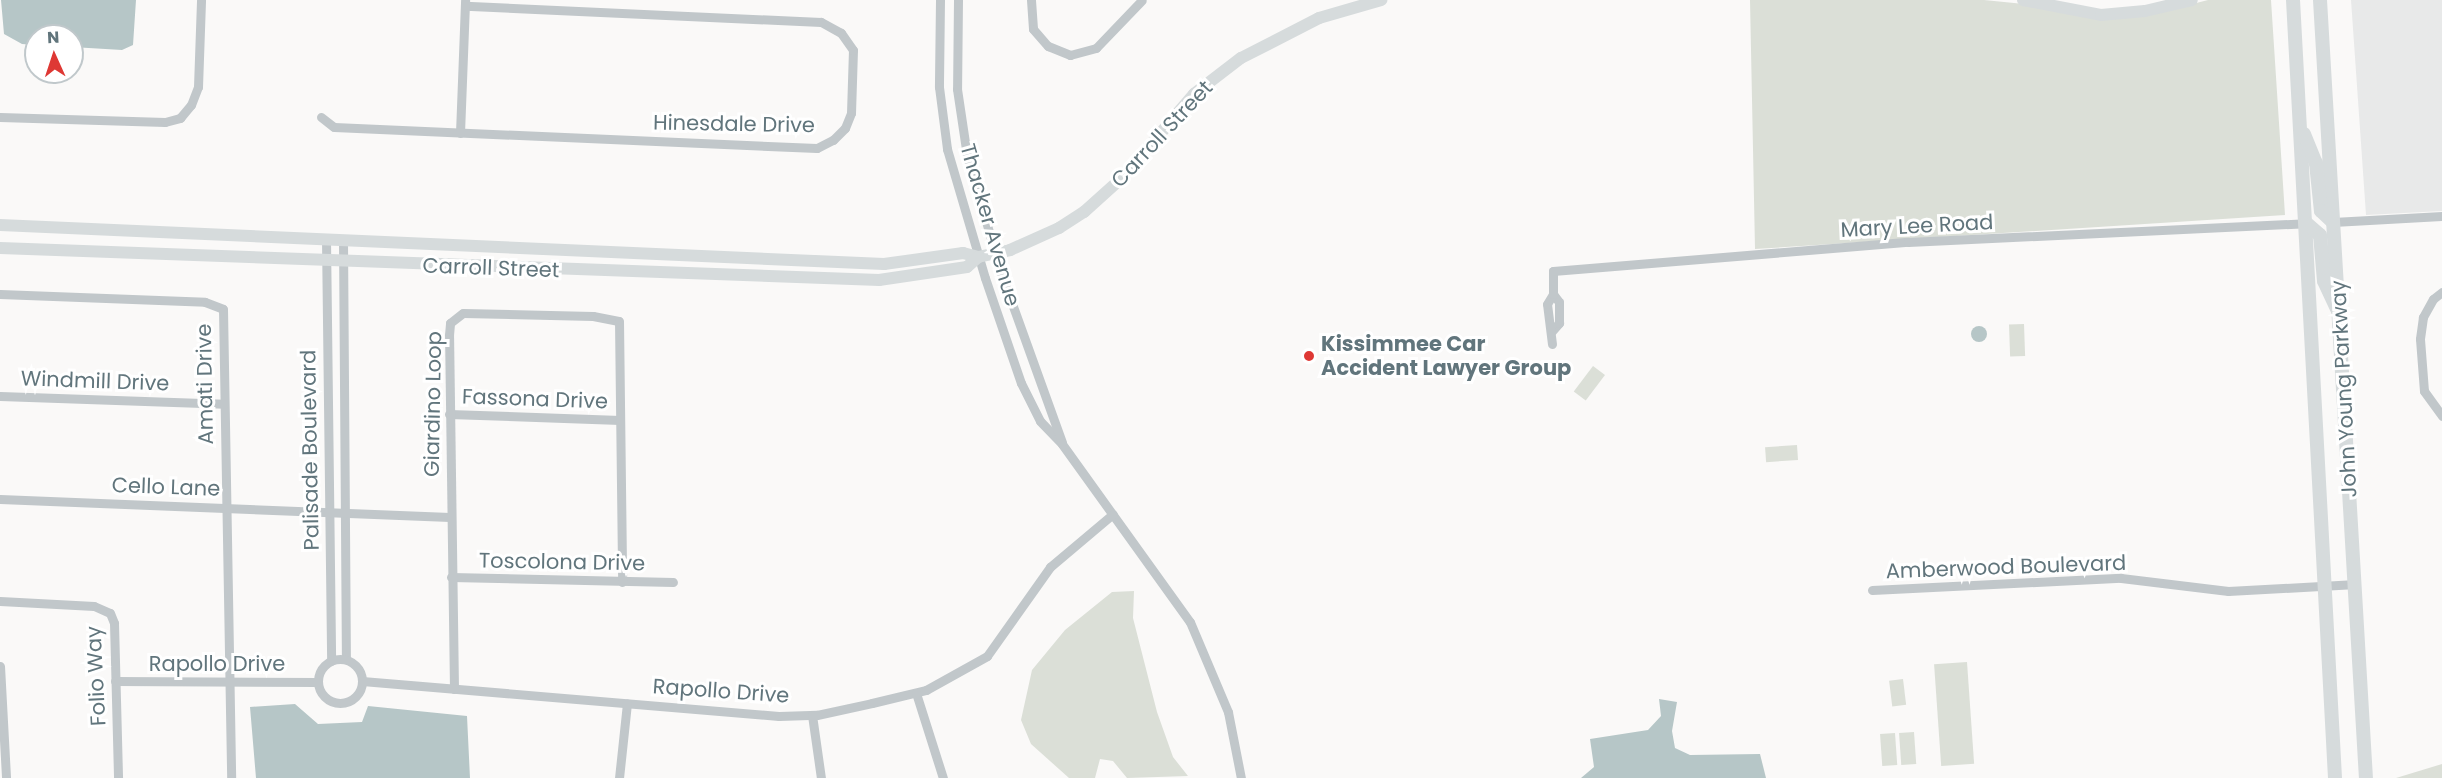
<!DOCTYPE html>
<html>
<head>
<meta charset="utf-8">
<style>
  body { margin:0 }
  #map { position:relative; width:2442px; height:778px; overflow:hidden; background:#faf9f8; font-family:Poppins,sans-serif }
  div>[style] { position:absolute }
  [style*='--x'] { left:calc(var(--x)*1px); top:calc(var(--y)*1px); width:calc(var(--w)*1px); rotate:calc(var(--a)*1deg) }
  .built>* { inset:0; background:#e8e9e9 }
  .green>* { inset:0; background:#dbdfd7; transform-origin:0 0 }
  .water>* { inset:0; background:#b6c6c7 }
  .round { border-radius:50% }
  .minor>* { height:9px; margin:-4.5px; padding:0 4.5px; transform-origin:4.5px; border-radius:4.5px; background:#c1c7ca }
  .minor>.ring { margin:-4.5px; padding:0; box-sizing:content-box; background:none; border:9px solid #c1c7ca; border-radius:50% }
  .major>* { height:12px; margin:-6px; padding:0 6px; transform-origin:6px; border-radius:6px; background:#d6dbdc }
  .highway>* { height:14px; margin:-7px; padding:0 7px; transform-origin:7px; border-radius:7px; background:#d6dbdc }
  .dots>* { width:16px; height:16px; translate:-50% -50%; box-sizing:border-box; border:3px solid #fff; border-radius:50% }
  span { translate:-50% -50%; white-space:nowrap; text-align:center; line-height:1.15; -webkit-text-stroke:6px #fff; paint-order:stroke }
  .street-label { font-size:21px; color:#61757c }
  .poi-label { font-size:21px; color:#61757c; font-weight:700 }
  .left { translate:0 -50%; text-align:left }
  .north { position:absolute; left:24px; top:24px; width:60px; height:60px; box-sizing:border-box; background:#fff; border:2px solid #c0c8cb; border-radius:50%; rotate:357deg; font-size:16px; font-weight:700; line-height:24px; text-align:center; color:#61757c }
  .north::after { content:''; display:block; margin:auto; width:21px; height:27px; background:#de3834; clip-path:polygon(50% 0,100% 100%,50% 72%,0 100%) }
</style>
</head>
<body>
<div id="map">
  <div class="built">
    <i style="clip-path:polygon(2351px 0,2442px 0,2442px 211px,2366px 215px)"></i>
  </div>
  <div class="green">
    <i style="clip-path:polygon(1750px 0,1984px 0,2146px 16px,2208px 0,2271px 0,2285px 215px,1755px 249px)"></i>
    <i style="left:2024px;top:324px;width:32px;height:15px;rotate:88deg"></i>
    <i style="left:1593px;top:366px;width:15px;height:32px;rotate:37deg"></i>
    <i style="left:1797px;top:445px;width:15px;height:32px;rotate:86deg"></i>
    <i style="clip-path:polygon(1134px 591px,1133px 618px,1157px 712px,1173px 757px,1188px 776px,1127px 778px,1113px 761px,1100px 759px,1095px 778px,1069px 778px,1031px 744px,1021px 720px,1032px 670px,1065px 630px,1112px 592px)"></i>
    <i style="left:1967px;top:662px;width:102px;height:33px;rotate:86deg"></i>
    <i style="left:1903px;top:679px;width:26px;height:14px;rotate:83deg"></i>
    <i style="left:1914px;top:732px;width:32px;height:15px;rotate:86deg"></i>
    <i style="left:1895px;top:733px;width:32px;height:15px;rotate:86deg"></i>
    <i style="clip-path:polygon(2442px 764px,2442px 778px,2396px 778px)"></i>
  </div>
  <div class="water">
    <i style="clip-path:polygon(1px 0,136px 0,133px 45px,122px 50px,72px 47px,72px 36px,36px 36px,36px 45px,22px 44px,4px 34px)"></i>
    <i class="round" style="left:1971px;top:326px;width:16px;height:16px"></i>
    <i style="clip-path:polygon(1659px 699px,1677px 702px,1672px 731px,1675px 748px,1690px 755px,1760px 754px,1766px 778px,1581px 778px,1594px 767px,1590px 739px,1648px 730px,1661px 716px)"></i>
    <i style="clip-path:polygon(295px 704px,318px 724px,362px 722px,368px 706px,467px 716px,470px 778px,256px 778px,250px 707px)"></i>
  </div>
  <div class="minor">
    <i style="--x:940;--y:0;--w:87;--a:90.7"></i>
    <i style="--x:939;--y:87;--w:63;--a:82.6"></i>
    <i style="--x:947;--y:149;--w:134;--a:73.6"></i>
    <i style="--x:985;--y:278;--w:111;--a:71.1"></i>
    <i style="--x:1021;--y:383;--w:42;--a:63.4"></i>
    <i style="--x:1040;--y:421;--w:32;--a:46"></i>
    <i style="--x:1062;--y:444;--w:219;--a:54.3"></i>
    <i style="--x:1190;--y:622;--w:98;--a:67.1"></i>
    <i style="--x:1228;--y:712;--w:67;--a:78.9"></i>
    <i style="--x:958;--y:0;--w:89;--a:90.6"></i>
    <i style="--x:957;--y:89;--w:68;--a:81.5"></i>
    <i style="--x:967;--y:156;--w:122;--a:73.8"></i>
    <i style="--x:1001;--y:273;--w:180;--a:70.2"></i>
    <i style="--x:1031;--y:0;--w:29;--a:86"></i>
    <i style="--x:1033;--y:29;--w:23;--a:49"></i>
    <i style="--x:1048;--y:46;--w:24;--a:22"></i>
    <i style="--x:1070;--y:55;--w:27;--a:-15"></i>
    <i style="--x:1096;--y:48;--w:66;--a:-46.2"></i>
    <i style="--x:0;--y:117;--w:165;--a:1.7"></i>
    <i style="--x:165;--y:122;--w:16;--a:-15"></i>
    <i style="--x:180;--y:118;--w:17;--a:-50"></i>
    <i style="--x:191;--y:105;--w:19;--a:-69"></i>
    <i style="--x:198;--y:87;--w:87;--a:-88"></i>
    <i style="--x:321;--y:117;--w:16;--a:38"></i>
    <i style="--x:334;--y:127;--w:483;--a:2.5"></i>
    <i style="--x:817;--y:148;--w:18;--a:-27"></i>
    <i style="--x:833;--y:140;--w:17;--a:-45"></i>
    <i style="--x:845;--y:128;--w:16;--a:-68"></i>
    <i style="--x:851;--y:113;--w:63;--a:-88.2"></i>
    <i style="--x:853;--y:50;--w:21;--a:-125"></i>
    <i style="--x:841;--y:33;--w:23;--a:-151"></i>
    <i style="--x:821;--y:22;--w:356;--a:-177.4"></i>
    <i style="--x:460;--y:133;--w:133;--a:-87.8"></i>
    <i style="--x:2333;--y:222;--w:109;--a:-3.2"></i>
    <i style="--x:326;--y:239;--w:422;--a:89.3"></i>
    <i style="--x:343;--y:240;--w:419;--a:89.6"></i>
    <i style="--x:2442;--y:292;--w:11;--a:142"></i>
    <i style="--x:2433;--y:299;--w:21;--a:119"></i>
    <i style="--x:2423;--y:317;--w:22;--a:98"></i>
    <i style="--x:2420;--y:339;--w:52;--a:85.6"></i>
    <i style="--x:2424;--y:391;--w:31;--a:54"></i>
    <i style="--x:0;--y:294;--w:205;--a:2.2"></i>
    <i style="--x:205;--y:302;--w:19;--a:21"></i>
    <i style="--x:223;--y:309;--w:469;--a:89"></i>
    <i style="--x:1552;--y:331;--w:11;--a:-49"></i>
    <i style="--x:1559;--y:323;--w:21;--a:-90"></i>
    <i style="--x:1559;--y:302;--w:10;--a:-127"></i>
    <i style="--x:1552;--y:344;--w:40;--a:-97.1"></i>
    <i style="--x:1547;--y:304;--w:12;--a:-59"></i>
    <i style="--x:1553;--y:294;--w:23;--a:-90"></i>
    <i style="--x:1553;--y:271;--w:356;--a:-4.7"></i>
    <i style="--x:1908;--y:242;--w:398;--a:-2.7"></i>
    <i style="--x:0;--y:396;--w:224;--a:2"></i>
    <i style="--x:449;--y:414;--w:171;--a:2"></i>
    <i style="--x:0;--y:499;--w:450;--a:2.3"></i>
    <i style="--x:451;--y:577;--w:222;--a:1.3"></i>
    <i style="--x:1872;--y:590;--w:249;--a:-2.8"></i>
    <i style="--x:2121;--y:578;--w:108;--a:6.9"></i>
    <i style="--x:2228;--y:591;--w:128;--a:-3.1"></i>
    <i style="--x:0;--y:601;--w:94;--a:3"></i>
    <i style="--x:94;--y:606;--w:17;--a:24"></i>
    <i style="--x:110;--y:613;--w:11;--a:68"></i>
    <i style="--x:114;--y:623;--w:155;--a:88.5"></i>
    <i class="ring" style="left:318px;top:659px;width:35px;height:35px"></i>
    <i style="--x:0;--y:666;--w:112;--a:86.9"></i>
    <i style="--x:115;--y:681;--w:203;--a:0.3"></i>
    <i style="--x:362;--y:681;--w:418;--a:4.8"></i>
    <i style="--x:779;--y:716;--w:38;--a:-2"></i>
    <i style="--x:817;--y:715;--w:56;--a:-12.3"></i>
    <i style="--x:872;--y:703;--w:56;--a:-13.5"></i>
    <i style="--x:926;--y:690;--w:70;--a:-29.1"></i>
    <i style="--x:987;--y:656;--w:109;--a:-54.7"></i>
    <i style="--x:1050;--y:567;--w:82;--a:-40.1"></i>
    <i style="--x:454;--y:689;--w:354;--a:-90.8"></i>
    <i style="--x:449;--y:335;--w:12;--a:-85"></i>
    <i style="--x:450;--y:323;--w:16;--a:-38"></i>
    <i style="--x:463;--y:313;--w:130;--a:1.3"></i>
    <i style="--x:593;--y:316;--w:26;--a:11"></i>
    <i style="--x:619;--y:321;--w:261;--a:89.3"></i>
    <i style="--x:916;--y:693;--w:89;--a:72.4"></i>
    <i style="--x:812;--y:715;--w:64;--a:81.9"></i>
    <i style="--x:619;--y:778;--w:75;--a:-83.9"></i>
  </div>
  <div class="major">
    <i style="--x:2023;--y:0;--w:79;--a:10.9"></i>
    <i style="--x:2101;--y:15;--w:44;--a:-5.2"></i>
    <i style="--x:2145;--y:11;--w:48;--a:-13.2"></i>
    <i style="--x:0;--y:225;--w:885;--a:2.53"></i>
    <i style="--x:884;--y:264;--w:80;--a:-7.9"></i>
    <i style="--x:963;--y:253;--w:16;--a:15"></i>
    <i style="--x:978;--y:257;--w:33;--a:-12"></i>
    <i style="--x:1010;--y:250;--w:54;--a:-24.2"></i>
    <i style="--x:1059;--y:228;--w:30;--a:-33"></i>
    <i style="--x:1084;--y:212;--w:54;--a:-42"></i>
    <i style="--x:1124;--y:176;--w:108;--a:-49.5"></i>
    <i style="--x:1194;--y:94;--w:59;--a:-37.5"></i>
    <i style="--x:1241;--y:58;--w:88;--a:-27.1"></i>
    <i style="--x:1319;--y:18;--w:65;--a:-16.2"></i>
    <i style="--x:0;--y:248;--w:880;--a:2.08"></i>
    <i style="--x:879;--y:280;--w:89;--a:-8.4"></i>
    <i style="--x:967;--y:267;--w:15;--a:-42"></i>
  </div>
  <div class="highway">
    <i style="--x:2293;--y:0;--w:779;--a:86.91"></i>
    <i style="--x:2320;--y:0;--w:779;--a:86.62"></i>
    <i style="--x:2304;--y:134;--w:31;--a:68"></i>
    <i style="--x:2316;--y:163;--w:48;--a:84.1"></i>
    <i style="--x:2321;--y:211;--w:16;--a:43"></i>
    <i style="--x:2306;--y:223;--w:18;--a:41"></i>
    <i style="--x:2320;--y:235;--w:46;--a:85"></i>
    <i style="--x:2324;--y:281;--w:31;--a:65"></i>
  </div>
  <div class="dots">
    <i style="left:1309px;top:356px;background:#de3834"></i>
  </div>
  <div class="street-label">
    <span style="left:734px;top:124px;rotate:1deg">Hinesdale Drive</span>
    <span style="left:1162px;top:134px;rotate:-47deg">Carroll Street</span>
    <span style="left:990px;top:225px;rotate:74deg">Thacker Avenue</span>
    <span style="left:1917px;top:226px;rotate:-3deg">Mary Lee Road</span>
    <span style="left:491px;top:268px;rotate:2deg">Carroll Street</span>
    <span style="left:95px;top:381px;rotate:2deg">Windmill Drive</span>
    <span style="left:205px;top:384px;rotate:-91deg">Amati Drive</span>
    <span style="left:2344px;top:389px;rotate:-93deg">John Young Parkway</span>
    <span style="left:535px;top:399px;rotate:2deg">Fassona Drive</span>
    <span style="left:433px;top:404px;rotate:-89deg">Giardino Loop</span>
    <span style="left:310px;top:450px;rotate:-91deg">Palisade Boulevard</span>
    <span style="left:166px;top:487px;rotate:2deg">Cello Lane</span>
    <span style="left:562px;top:562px;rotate:1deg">Toscolona Drive</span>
    <span style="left:2006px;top:567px;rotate:-2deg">Amberwood Boulevard</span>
    <span style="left:217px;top:664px">Rapollo Drive</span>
    <span style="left:96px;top:676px;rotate:-93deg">Folio Way</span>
    <span style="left:721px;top:691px;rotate:4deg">Rapollo Drive</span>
  </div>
  <div class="poi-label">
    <span class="left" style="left:1321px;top:356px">Kissimmee Car<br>Accident Lawyer Group</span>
  </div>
  <div class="north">N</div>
</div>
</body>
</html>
